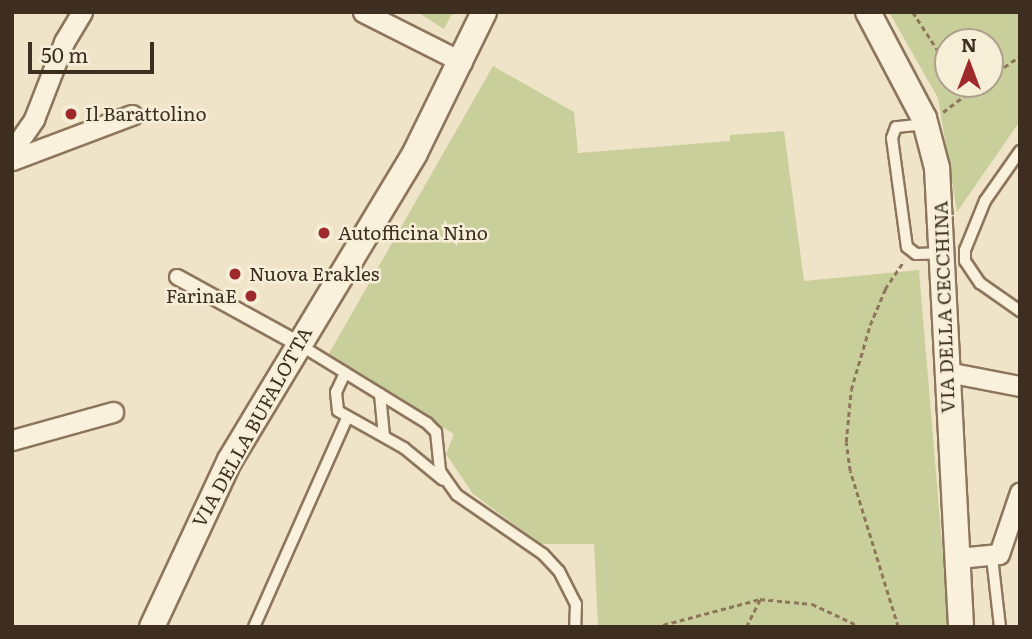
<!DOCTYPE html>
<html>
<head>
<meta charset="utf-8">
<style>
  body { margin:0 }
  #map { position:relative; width:1032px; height:639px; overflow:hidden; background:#f0e4c8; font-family:Literata,serif }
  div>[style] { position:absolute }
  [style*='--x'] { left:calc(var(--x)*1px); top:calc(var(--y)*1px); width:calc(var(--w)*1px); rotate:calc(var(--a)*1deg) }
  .green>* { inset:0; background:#c9cf9b }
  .path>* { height:2.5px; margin-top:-1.25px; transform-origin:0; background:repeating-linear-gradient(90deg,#8d765c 0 5px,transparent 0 8.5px) }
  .roads { filter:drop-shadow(2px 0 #8d765c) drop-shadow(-2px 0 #8d765c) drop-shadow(0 2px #8d765c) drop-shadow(0 -2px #8d765c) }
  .service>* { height:10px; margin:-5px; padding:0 5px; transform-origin:5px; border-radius:5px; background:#faf1dc }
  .pedestrian>* { height:14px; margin:-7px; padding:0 7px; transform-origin:7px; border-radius:7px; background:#faf1dc }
  .minor>* { height:19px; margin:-9.5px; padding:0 9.5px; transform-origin:9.5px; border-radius:9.5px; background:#faf1dc }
  .tertiary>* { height:24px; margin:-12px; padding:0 12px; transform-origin:12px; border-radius:12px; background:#faf1dc }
  .dots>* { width:19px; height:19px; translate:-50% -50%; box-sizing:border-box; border:4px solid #f7eed8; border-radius:50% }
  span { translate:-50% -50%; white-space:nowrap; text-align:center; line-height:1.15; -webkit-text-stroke:5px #f7eed8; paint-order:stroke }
  .poi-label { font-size:19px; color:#3d2e20 }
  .left { translate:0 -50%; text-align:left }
  .right { translate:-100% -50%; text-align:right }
  .street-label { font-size:19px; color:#3d2e20 }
  .frame { position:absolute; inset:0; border:14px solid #3d2e20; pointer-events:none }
  .north { position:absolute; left:934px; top:28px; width:70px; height:70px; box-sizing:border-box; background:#f7eed8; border:2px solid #ada18e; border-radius:50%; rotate:0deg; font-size:19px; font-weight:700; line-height:28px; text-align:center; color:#3d2e20 }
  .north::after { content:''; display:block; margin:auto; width:24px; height:32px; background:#9e2a2b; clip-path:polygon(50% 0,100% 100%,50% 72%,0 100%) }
  .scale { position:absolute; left:28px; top:42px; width:126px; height:32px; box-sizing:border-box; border:4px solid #3d2e20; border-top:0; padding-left:9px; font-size:21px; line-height:24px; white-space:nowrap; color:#3d2e20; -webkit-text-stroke:5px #f7eed8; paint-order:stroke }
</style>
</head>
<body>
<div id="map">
  <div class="green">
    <i style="clip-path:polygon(417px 12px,453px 12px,444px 29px)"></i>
    <i style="clip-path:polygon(evenodd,889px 12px,1020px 12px,1020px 121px,957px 212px,938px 98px,889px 12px,948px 42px,990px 42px,990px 84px,948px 84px,948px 42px)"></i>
    <i style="clip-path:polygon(493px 66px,574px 112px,578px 153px,730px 141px,730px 135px,784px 131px,804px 281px,919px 270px,949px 627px,598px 627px,594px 544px,541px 544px,473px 494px,446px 454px,454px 434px,327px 357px)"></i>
  </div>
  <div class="path">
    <i style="--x:913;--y:12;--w:64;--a:57.1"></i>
    <i style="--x:990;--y:77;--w:37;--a:-35"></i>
    <i style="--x:960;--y:84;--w:11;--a:56"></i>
    <i style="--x:943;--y:112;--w:46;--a:-37.1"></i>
    <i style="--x:655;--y:627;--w:109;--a:-14.9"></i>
    <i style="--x:760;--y:599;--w:52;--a:5.5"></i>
    <i style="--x:812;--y:604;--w:54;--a:25.1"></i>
    <i style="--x:746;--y:627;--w:31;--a:-63"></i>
    <i style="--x:898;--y:627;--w:163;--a:-107.1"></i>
    <i style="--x:850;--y:471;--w:29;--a:-98"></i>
    <i style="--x:846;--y:442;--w:52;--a:-84.5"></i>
    <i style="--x:851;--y:390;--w:68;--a:-73.7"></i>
    <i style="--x:870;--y:325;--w:39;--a:-67"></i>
    <i style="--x:885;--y:289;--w:34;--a:-56"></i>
  </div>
  <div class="roads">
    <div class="service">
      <i style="--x:926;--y:124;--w:30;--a:174"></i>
      <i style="--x:896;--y:127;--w:12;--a:110"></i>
      <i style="--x:892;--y:138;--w:110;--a:82.2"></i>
      <i style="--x:907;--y:247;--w:11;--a:38"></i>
      <i style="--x:916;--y:254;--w:23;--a:-2"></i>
      <i style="--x:1020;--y:151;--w:61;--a:125"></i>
      <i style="--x:985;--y:201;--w:53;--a:112.2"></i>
      <i style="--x:965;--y:250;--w:11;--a:90"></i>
      <i style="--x:965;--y:261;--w:27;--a:56"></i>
      <i style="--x:980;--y:283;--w:49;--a:35"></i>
      <i style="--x:300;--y:345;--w:149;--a:31.6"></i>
      <i style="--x:427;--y:423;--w:13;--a:45"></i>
      <i style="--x:436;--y:432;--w:39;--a:84"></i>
      <i style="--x:440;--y:471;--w:29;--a:55"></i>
      <i style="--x:457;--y:495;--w:104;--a:34.5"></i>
      <i style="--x:543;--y:554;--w:23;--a:47"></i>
      <i style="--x:559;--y:571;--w:37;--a:63"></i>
      <i style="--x:576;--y:604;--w:23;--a:92"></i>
      <i style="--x:345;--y:373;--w:21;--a:115"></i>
      <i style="--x:336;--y:392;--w:19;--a:84"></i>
      <i style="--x:338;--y:411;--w:76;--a:29.3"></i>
      <i style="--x:404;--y:448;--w:50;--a:39.4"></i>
      <i style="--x:380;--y:394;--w:42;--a:84.6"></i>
      <i style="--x:992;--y:557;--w:70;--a:83.5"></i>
      <i style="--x:254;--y:627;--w:229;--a:-66"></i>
    </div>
    <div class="pedestrian">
      <i style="--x:177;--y:277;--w:137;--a:28.8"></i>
    </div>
    <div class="minor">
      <i style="--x:363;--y:12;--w:111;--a:26.8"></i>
      <i style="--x:12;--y:151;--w:39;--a:-55"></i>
      <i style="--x:34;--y:119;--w:83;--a:-68.7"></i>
      <i style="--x:64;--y:42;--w:35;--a:-59"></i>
      <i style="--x:12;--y:160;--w:128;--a:-20.6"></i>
      <i style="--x:947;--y:372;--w:74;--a:10.9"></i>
      <i style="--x:12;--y:440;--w:105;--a:-15.5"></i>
      <i style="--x:958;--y:558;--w:41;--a:-5.6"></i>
      <i style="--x:999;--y:554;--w:65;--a:-71.3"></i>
    </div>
    <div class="tertiary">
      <i style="--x:868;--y:12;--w:120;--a:62.2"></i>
      <i style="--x:924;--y:118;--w:52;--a:75.4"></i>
      <i style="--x:937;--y:168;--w:460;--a:87"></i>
      <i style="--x:152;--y:627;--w:184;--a:-65"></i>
      <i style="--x:230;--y:460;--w:358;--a:-58.9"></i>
      <i style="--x:415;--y:153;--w:157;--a:-63.9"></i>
    </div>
  </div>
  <div class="dots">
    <i style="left:71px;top:114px;background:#9e2a2b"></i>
    <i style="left:324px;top:233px;background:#9e2a2b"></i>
    <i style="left:235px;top:274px;background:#9e2a2b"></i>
    <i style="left:251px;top:296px;background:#9e2a2b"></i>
  </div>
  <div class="poi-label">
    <span class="left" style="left:85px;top:114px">Il Barattolino</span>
    <span class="left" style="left:338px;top:233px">Autofficina Nino</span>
    <span class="left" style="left:249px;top:274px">Nuova Erakles</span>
    <span class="right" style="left:237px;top:296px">FarinaE</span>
  </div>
  <div class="street-label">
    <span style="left:944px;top:307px;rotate:-92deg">VIA DELLA CECCHINA</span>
    <span style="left:252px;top:427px;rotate:-61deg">VIA DELLA BUFALOTTA</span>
  </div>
  <div class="frame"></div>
  <div class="north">N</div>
  <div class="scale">50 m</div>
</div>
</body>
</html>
